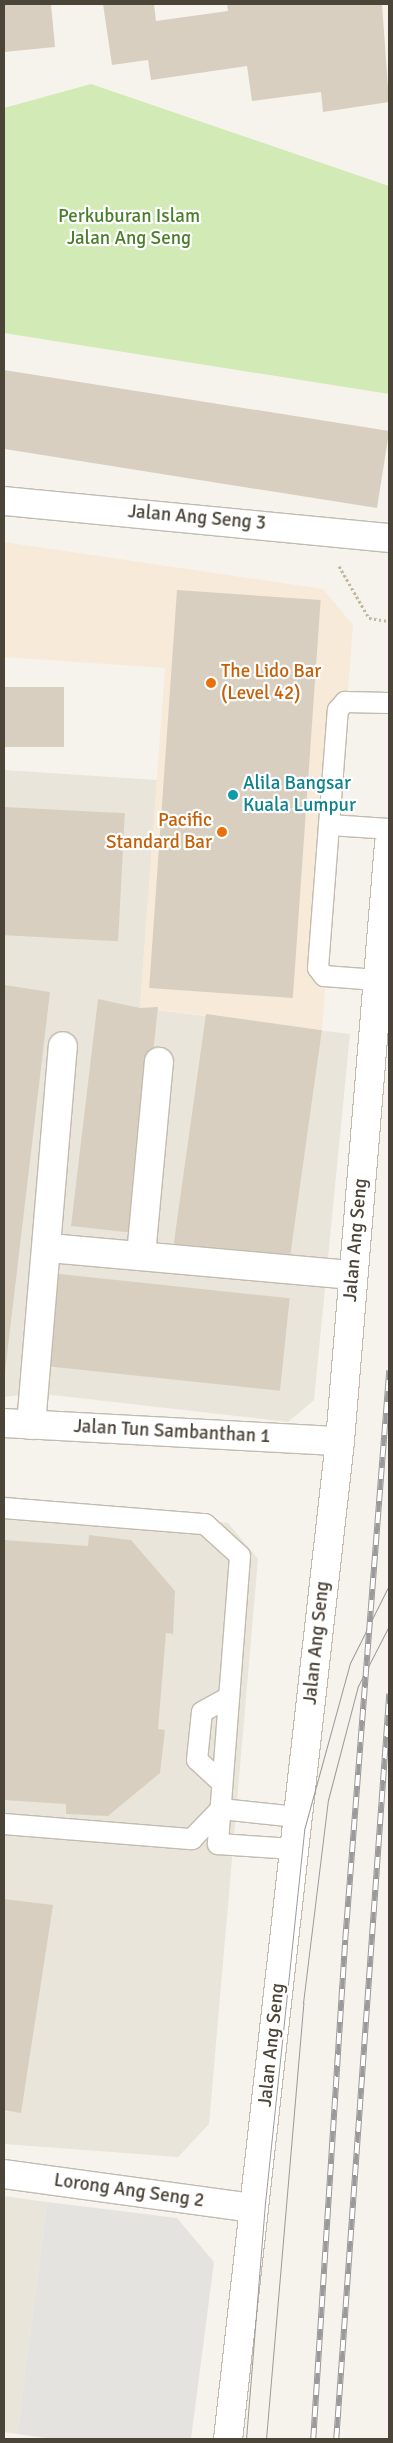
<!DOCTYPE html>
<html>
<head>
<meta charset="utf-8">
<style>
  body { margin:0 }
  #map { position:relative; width:393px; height:2443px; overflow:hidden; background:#f6f3ec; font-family:Signika,sans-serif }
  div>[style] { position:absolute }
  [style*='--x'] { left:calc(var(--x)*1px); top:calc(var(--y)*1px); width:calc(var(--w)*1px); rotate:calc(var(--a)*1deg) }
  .residential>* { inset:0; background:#eae5da }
  .commercial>* { inset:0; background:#f7ead8 }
  .green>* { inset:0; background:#d2eab5 }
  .parking>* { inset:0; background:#e5e3e0 }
  .building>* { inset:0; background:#d8cfc1; transform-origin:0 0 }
  .path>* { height:3px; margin-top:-1.5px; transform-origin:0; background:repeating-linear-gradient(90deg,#c4b79f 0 2.5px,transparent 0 5px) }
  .roads { filter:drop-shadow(1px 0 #c2bbae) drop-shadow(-1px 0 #c2bbae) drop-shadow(0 1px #c2bbae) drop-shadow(0 -1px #c2bbae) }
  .service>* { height:20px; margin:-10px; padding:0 10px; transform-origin:10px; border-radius:10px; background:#fff }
  .minor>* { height:28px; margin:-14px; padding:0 14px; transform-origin:14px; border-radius:14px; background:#fff }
  .tertiary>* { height:28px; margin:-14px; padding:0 14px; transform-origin:14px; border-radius:14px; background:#fff }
  .tram>* { height:1px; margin:-0.5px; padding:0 0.5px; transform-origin:0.5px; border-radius:0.5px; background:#9a9a9a }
  .rail>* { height:5.5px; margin-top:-2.75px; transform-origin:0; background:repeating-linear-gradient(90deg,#fff 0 11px,#9a9a9a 0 22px); box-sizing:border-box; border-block:1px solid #9a9a9a }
  .dots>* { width:14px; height:14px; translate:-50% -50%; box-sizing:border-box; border:2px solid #fff; border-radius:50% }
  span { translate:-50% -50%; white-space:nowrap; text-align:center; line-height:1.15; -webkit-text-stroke:4.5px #fff; paint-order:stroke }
  .park-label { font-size:19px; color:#4a7f2a }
  .street-label { font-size:19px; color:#4b4439 }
  .food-label { font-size:19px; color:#c56008 }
  .left { translate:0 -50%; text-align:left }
  .right { translate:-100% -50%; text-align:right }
  .culture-label { font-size:19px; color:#0d838f }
  .frame { position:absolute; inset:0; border:5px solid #4b4439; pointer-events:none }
</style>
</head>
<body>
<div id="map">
  <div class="residential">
    <i style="clip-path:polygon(4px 770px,157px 780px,140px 1008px,350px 1034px,314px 1400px,288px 1422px,35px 1393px,4px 1397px)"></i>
    <i style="clip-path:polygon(4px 1496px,228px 1523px,258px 1559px,209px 2124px,178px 2157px,4px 2144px)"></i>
    <i style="clip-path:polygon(4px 2196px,47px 2202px,17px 2434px,4px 2432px)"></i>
  </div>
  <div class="commercial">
    <i style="clip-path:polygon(4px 542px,323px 589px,353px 625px,322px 1030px,140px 1008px,165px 668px,4px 657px)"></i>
  </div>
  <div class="green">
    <i style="clip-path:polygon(91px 84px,389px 186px,389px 394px,4px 333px,4px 108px)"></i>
  </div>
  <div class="parking">
    <i style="clip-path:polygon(47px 2202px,177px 2218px,214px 2262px,191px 2439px,52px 2439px,17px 2434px)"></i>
  </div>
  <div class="building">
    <i style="clip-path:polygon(4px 4px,51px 4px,55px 47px,4px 52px)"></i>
    <i style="clip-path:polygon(103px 4px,154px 4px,156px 21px,228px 11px,227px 4px,382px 4px,389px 102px,323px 112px,321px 92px,252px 101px,247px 66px,151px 80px,148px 60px,112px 65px)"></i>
    <i style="left:4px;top:370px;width:390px;height:78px;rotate:9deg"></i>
    <i style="left:177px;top:590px;width:144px;height:399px;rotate:4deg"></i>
    <i style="left:4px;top:687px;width:60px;height:60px"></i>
    <i style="left:4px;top:807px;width:121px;height:128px;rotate:3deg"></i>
    <i style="clip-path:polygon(4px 985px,50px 992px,5px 1372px,4px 1372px)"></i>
    <i style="clip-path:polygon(98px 999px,140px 1008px,158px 1007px,134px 1233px,71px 1226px)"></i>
    <i style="left:206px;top:1014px;width:117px;height:242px;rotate:8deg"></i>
    <i style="left:50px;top:1273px;width:241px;height:93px;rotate:6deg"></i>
    <i style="clip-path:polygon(89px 1535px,131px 1540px,175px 1591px,173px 1634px,166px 1633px,158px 1729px,165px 1730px,160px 1773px,108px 1816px,66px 1814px,66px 1804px,4px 1800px,4px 1540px,88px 1546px)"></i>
    <i style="clip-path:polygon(4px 1899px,53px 1905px,21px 2113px,4px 2110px)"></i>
  </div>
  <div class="path">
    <i style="--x:339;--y:566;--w:60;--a:60"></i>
    <i style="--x:369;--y:618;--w:20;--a:9"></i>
  </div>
  <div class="roads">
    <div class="service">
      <i style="--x:329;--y:825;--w:60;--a:3.8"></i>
      <i style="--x:377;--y:980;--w:53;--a:-175.7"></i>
      <i style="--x:324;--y:976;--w:10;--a:-127"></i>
      <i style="--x:318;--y:968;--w:259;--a:-85.6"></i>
      <i style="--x:338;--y:710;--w:11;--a:-49"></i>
      <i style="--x:345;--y:702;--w:44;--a:1.3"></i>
      <i style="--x:4;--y:1508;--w:202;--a:4.6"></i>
      <i style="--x:205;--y:1524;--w:47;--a:42.4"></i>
      <i style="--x:240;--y:1556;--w:289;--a:94.4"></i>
      <i style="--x:218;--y:1844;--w:75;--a:3.8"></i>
      <i style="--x:222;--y:1783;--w:34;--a:-137"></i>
      <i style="--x:197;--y:1760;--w:48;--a:-84.1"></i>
      <i style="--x:202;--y:1712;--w:31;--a:-29"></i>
      <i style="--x:221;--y:1809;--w:76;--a:6"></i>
      <i style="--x:4;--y:1824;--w:189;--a:4.6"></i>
      <i style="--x:192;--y:1839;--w:42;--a:-46"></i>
    </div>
    <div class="minor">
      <i style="--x:4;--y:501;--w:387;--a:5.5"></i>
      <i style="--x:49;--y:1248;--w:305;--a:5.1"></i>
      <i style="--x:141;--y:1255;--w:194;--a:-84.7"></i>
      <i style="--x:31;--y:1425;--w:380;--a:-85.2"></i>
      <i style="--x:340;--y:1441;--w:599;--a:-85.31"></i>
      <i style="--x:4;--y:2174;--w:251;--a:7.8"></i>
    </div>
    <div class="tertiary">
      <i style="--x:4;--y:1423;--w:336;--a:3.1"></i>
      <i style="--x:340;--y:1441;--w:1004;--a:96.4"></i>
    </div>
  </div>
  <div class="tram">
    <i style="--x:246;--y:2439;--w:237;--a:-85.4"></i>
    <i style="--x:265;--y:2203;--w:375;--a:-84"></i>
    <i style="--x:304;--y:1830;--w:173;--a:-74.6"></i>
    <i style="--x:350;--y:1663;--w:87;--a:-63.4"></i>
    <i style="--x:266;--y:2439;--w:438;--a:-85.1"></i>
    <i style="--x:303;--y:2003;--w:205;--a:-83"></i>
    <i style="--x:328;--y:1800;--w:118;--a:-75.3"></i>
    <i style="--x:358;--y:1686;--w:68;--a:-62.7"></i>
  </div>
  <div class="rail">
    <i style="--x:313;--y:2439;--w:500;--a:-86.33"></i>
    <i style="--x:345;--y:1940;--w:571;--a:-85.58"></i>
    <i style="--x:336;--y:2439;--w:747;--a:-85.93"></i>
  </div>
  <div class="dots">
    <i style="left:211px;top:683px;background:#e8710a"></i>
    <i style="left:233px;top:795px;background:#0f9aa8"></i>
    <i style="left:222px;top:832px;background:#e8710a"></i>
  </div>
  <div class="park-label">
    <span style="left:129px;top:228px">Perkuburan Islam<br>Jalan Ang Seng</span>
  </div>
  <div class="street-label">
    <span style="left:197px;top:518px;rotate:5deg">Jalan Ang Seng 3</span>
    <span style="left:356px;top:1240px;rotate:-85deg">Jalan Ang Seng</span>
    <span style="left:172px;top:1432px;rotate:3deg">Jalan Tun Sambanthan 1</span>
    <span style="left:317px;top:1643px;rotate:-84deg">Jalan Ang Seng</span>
    <span style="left:272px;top:2045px;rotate:-84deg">Jalan Ang Seng</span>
    <span style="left:129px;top:2191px;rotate:8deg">Lorong Ang Seng 2</span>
  </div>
  <div class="food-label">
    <span class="left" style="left:221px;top:683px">The Lido Bar<br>(Level 42)</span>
    <span class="right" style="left:212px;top:832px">Pacific<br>Standard Bar</span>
  </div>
  <div class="culture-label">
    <span class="left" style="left:243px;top:795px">Alila Bangsar<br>Kuala Lumpur</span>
  </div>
  <div class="frame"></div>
</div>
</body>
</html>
